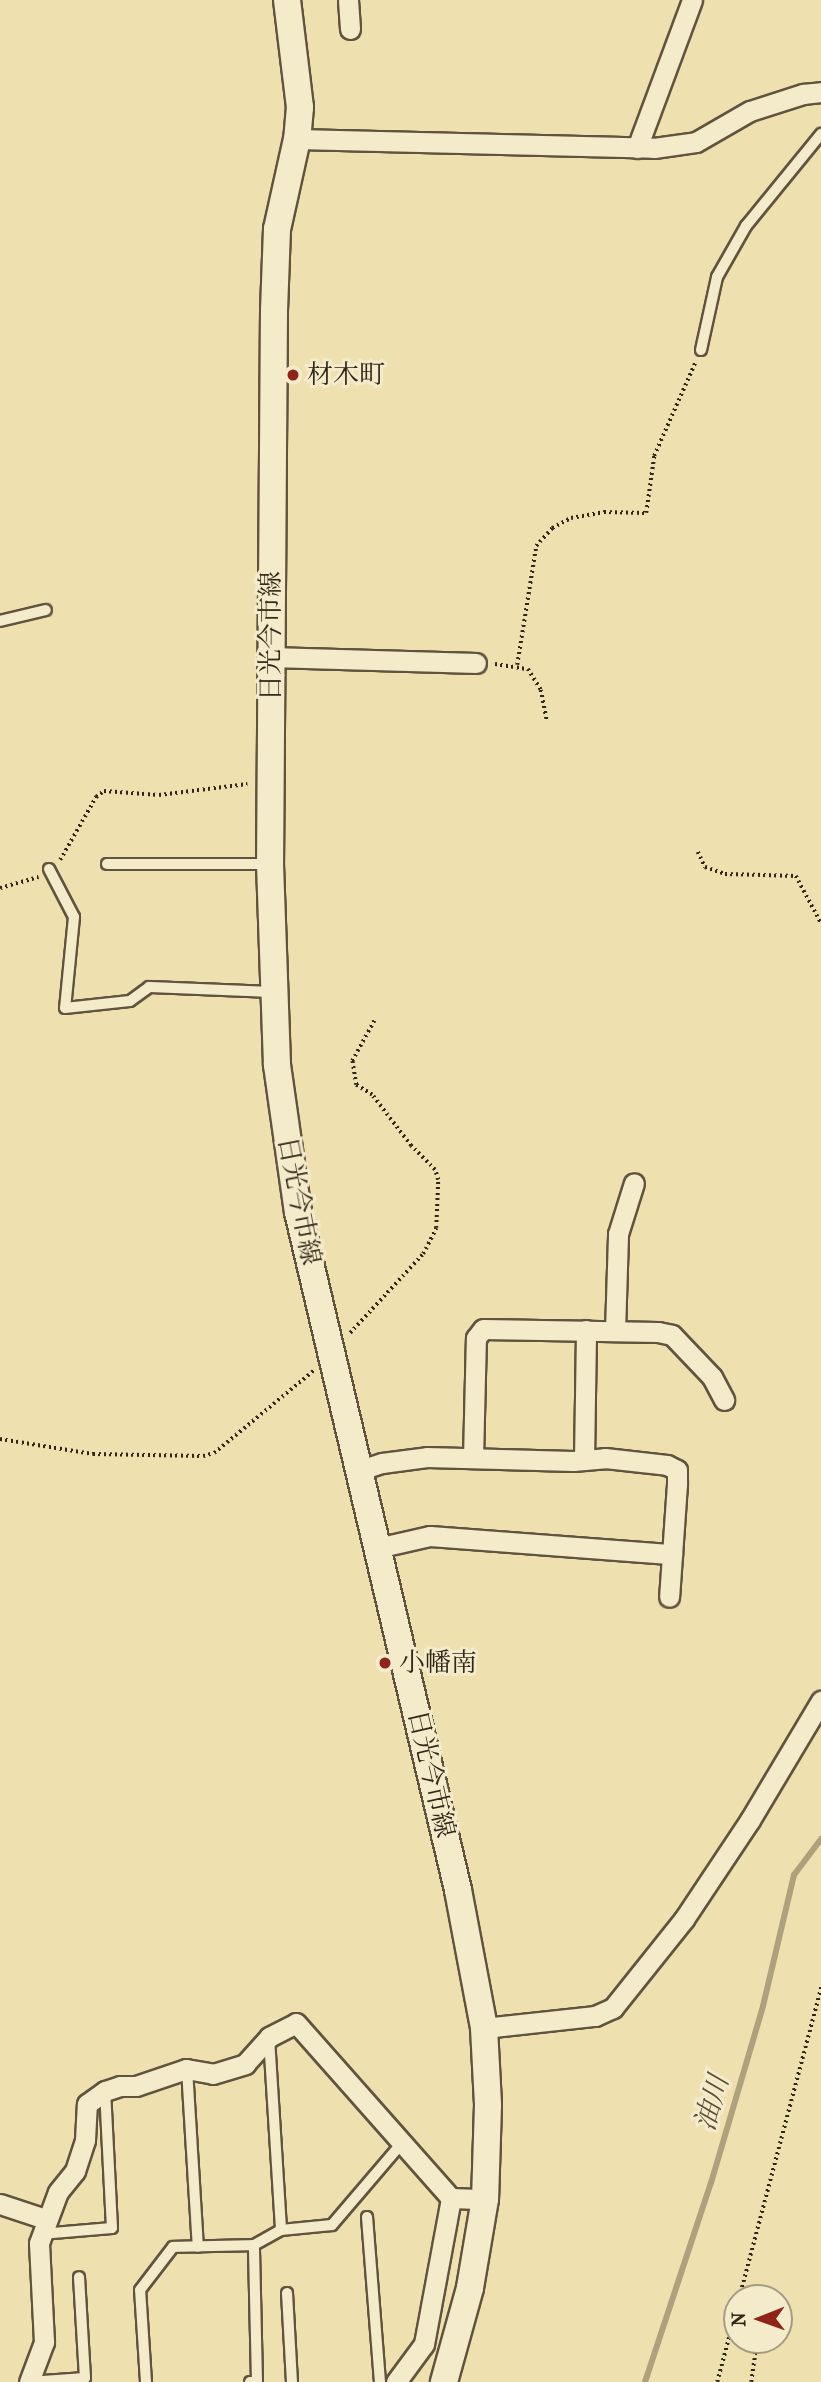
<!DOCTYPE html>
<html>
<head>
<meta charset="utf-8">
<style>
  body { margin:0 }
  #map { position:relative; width:821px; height:2382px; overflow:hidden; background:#eee0af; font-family:"IM FELL French Canon","Noto Serif JP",serif }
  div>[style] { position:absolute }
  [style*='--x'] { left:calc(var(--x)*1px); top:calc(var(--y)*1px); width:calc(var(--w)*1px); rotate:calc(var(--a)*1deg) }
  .stream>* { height:6px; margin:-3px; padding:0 3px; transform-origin:3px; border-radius:3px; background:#aea17c }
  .path>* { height:3.5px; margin-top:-1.75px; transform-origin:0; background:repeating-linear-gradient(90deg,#312618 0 2px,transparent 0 5.5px) }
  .roads { filter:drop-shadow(2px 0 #60543e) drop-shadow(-2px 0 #60543e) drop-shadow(0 2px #60543e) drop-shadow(0 -2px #60543e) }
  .service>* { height:10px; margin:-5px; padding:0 5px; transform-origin:5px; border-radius:5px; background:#f4ebcb }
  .minor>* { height:19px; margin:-9.5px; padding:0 9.5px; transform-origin:9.5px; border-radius:9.5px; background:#f4ebcb }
  .secondary>* { height:26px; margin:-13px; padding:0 13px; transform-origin:13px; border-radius:13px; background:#f4ebcb }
  .dots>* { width:19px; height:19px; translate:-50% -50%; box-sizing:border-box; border:4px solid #f4ebcb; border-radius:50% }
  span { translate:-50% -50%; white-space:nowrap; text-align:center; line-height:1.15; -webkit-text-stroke:6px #f4ebcb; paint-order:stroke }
  .poi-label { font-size:26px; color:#312618 }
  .left { translate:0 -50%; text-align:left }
  .street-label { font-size:26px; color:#312618 }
  .water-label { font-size:28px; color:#5d513b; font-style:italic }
  .north { position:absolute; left:723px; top:2284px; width:70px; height:70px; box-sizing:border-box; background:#f4ebcb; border:2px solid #a69c83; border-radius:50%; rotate:269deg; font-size:19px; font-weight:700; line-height:28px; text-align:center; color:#312618 }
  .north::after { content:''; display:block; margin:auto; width:24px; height:32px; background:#8f2418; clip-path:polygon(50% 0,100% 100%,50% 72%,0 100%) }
</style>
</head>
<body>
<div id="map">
  <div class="stream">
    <i style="--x:645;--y:2382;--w:210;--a:-71.7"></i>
    <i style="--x:711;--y:2183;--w:184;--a:-73.6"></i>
    <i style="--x:763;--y:2006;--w:135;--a:-76.7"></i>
    <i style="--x:794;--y:1875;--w:45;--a:-53.1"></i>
  </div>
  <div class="path">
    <i style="--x:495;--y:664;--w:33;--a:9"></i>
    <i style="--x:528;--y:669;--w:25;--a:58"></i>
    <i style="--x:541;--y:690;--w:32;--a:79"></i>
    <i style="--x:517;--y:665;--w:121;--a:-80.9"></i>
    <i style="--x:536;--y:546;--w:24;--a:-48"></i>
    <i style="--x:552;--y:528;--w:21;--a:-28"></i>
    <i style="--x:571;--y:518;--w:34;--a:-10"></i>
    <i style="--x:604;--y:512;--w:42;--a:1.4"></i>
    <i style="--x:646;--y:513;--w:58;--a:-82"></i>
    <i style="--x:654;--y:456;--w:102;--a:-66.2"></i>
    <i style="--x:698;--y:852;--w:17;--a:65"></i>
    <i style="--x:705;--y:867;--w:21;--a:19"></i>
    <i style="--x:725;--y:874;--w:71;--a:1.6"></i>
    <i style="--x:796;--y:876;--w:53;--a:62"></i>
    <i style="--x:60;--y:860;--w:73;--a:-60.3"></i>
    <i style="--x:96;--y:797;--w:10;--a:-37"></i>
    <i style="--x:104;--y:791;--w:55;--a:4.2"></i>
    <i style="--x:159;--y:795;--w:89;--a:-7.1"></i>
    <i style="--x:0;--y:888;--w:40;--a:-16"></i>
    <i style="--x:350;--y:1333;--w:108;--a:-47.3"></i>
    <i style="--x:423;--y:1254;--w:29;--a:-63"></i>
    <i style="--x:436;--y:1228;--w:48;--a:-87.6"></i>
    <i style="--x:438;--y:1180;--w:10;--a:-107"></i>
    <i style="--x:435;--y:1170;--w:34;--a:-135"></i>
    <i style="--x:411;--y:1146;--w:64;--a:-127.4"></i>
    <i style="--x:372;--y:1095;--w:19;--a:-148"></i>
    <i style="--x:356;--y:1085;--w:24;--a:-99"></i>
    <i style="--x:352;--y:1061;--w:46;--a:-61.2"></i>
    <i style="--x:0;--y:1439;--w:94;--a:9.2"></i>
    <i style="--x:93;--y:1454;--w:110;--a:1"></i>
    <i style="--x:203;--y:1456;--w:11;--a:-15"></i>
    <i style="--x:214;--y:1453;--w:129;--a:-39.6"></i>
    <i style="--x:739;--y:2298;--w:322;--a:-75.2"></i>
    <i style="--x:764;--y:2298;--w:7;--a:-82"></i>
    <i style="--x:717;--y:2382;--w:78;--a:-75.1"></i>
    <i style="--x:751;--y:2382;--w:42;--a:-81.9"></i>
  </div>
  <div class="roads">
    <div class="service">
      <i style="--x:701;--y:350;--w:75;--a:-77.6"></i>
      <i style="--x:717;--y:277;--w:59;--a:-60.4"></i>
      <i style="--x:746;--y:226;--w:119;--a:-50.8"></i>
      <i style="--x:0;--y:621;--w:47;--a:-13.4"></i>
      <i style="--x:107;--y:864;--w:162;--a:0"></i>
      <i style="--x:49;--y:869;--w:54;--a:62.5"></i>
      <i style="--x:74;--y:917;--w:91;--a:95.6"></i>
      <i style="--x:65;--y:1008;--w:65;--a:-6.1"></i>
      <i style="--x:130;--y:1001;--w:24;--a:-36"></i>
      <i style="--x:149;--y:987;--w:124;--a:2.3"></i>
      <i style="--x:269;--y:2038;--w:192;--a:86.4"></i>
      <i style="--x:187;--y:2069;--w:178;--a:86.5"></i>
      <i style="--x:367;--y:2217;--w:166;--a:85.5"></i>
      <i style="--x:41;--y:2234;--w:71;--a:-4.8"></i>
      <i style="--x:112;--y:2228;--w:137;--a:-92.9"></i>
      <i style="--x:287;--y:2293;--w:89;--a:86.8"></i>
      <i style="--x:29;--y:2382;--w:56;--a:-4.1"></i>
      <i style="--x:85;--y:2378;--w:101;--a:-93.4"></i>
      <i style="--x:146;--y:2382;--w:92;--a:-93.7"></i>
      <i style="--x:140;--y:2290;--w:54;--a:-52.5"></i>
      <i style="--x:173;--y:2247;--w:81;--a:-1.4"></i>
      <i style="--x:250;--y:2382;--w:7;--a:0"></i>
      <i style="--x:257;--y:2382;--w:137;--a:-91.3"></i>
      <i style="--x:254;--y:2245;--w:31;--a:-29"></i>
      <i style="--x:281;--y:2230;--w:51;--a:-5.6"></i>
      <i style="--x:332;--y:2225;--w:108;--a:-49.5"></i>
    </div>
    <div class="minor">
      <i style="--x:348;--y:0;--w:29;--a:86"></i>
      <i style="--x:297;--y:139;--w:357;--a:1.4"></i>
      <i style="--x:654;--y:148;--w:42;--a:-8.1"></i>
      <i style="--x:696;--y:142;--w:62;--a:-29.9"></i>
      <i style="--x:750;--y:111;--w:56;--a:-17.8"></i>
      <i style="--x:803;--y:94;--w:18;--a:-6"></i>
      <i style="--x:637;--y:148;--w:158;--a:-69.6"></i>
      <i style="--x:271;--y:657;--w:205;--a:1.7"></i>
      <i style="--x:615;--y:1331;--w:97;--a:-88.2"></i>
      <i style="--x:618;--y:1234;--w:53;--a:-72.6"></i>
      <i style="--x:473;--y:1458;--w:120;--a:-88.6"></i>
      <i style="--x:476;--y:1338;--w:11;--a:-52"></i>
      <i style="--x:483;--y:1329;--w:175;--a:1"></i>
      <i style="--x:658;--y:1332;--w:14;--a:12"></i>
      <i style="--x:672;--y:1335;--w:58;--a:46.4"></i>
      <i style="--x:712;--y:1377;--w:26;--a:62"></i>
      <i style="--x:584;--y:1460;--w:130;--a:-89.1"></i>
      <i style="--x:357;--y:1471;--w:26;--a:-18"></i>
      <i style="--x:382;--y:1463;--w:45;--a:-7.6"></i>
      <i style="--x:427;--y:1457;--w:146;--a:1.6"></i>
      <i style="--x:573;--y:1461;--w:32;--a:-5"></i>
      <i style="--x:605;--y:1458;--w:62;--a:6.4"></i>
      <i style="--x:667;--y:1465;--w:11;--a:27"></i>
      <i style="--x:677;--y:1470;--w:14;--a:90"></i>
      <i style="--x:677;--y:1484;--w:113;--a:94"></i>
      <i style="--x:377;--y:1548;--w:54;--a:-12.8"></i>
      <i style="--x:430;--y:1536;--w:243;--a:4.3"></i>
      <i style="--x:484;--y:2028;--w:112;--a:-6.2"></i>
      <i style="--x:595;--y:2016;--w:20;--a:-24"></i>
      <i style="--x:613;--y:2008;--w:114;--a:-51.4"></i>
      <i style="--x:684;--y:1919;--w:119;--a:-56.3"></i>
      <i style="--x:750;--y:1820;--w:139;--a:-59.2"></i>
      <i style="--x:0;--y:2204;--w:47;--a:18.4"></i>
      <i style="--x:29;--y:2382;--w:43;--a:-69.4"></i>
      <i style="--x:44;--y:2342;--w:99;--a:-92.9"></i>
      <i style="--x:39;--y:2243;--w:54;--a:-69.6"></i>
      <i style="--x:58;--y:2192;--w:27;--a:-51"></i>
      <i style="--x:75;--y:2171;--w:33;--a:-72"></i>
      <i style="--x:85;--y:2140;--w:36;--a:-87"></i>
      <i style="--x:87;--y:2104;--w:22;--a:-36"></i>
      <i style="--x:105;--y:2091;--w:16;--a:-18"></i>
      <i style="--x:120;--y:2086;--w:16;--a:0"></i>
      <i style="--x:136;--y:2086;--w:53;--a:-18.8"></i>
      <i style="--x:186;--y:2069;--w:27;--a:10"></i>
      <i style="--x:213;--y:2074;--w:34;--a:-17"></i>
      <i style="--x:245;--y:2064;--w:36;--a:-48"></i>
      <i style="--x:269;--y:2037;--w:30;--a:-27"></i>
      <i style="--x:296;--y:2023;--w:234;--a:48.5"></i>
      <i style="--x:451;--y:2198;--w:34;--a:2"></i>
      <i style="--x:396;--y:2382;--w:47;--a:-53.6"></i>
      <i style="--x:424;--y:2344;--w:148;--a:-79.5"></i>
    </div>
    <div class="secondary">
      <i style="--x:287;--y:0;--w:108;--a:83.1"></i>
      <i style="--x:300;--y:107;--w:32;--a:95"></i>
      <i style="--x:297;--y:139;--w:92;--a:102.5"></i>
      <i style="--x:277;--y:229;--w:82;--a:92.1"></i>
      <i style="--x:274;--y:311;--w:553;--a:90.41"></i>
      <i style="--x:270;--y:864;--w:201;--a:88"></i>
      <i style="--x:277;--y:1065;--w:148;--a:81.9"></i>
      <i style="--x:298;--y:1212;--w:697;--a:76.72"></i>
      <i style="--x:458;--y:1890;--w:140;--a:79.3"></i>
      <i style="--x:484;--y:2028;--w:77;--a:87"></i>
      <i style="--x:488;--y:2105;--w:94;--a:91.8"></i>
      <i style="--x:485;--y:2199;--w:90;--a:99.6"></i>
      <i style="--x:470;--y:2288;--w:98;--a:105.5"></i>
    </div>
  </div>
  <div class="dots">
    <i style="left:293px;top:375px;background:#8f2418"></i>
    <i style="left:385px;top:1663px;background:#8f2418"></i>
  </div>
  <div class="poi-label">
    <span class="left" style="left:307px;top:375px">材木町</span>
    <span class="left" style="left:399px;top:1663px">小幡南</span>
  </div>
  <div class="street-label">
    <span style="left:271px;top:636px;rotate:-90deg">日光今市線</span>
    <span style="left:299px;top:1201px;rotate:79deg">日光今市線</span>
    <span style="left:431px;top:1774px;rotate:77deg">日光今市線</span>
  </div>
  <div class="water-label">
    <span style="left:712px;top:2103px;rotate:-74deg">油川</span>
  </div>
  <div class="north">N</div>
</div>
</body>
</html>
